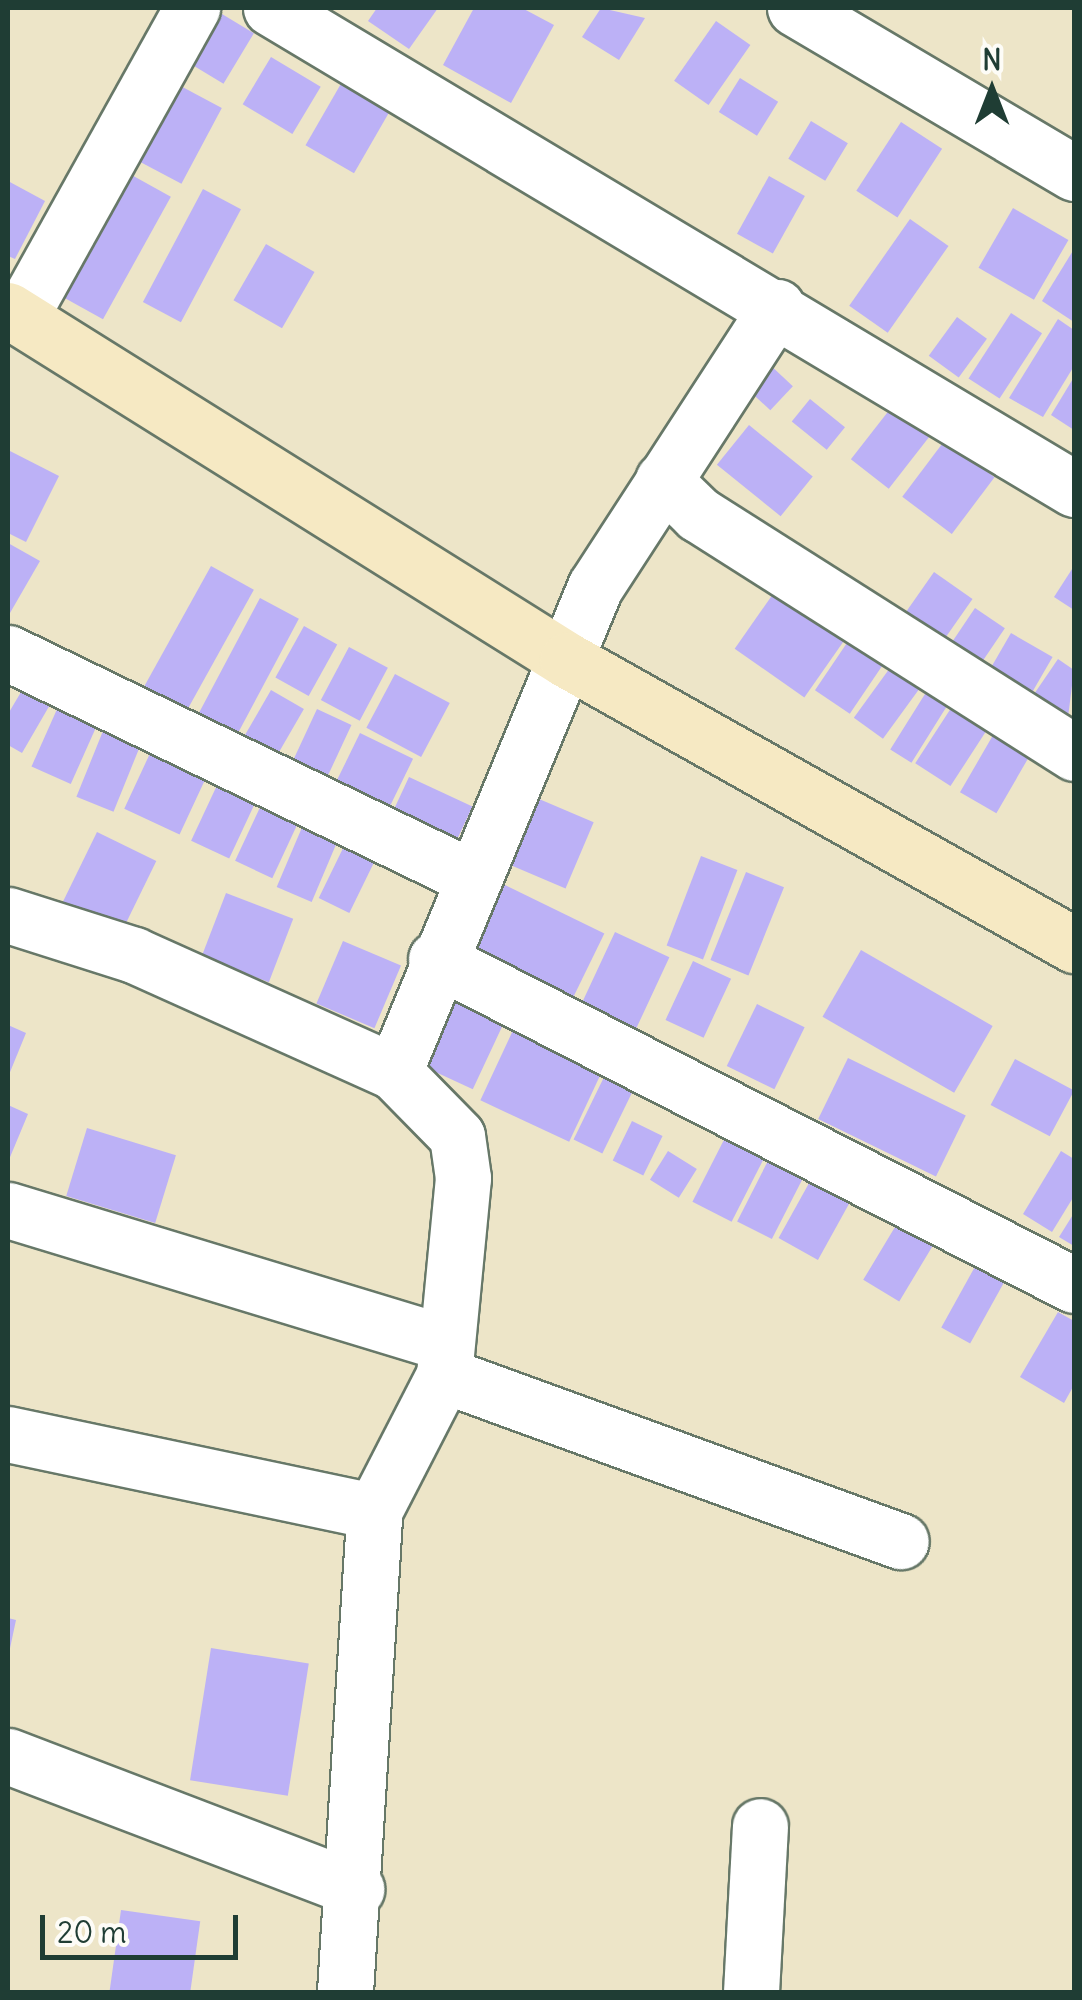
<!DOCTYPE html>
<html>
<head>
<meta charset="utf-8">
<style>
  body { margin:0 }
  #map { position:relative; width:1082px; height:2000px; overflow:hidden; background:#ede5c8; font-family:Delius,sans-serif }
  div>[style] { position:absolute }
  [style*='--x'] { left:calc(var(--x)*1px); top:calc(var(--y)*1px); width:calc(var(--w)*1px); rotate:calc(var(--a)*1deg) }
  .building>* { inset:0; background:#bcb1f6; transform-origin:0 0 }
  .roads { filter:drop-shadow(2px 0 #677868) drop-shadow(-2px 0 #677868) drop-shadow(0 2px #677868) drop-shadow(0 -2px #677868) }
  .street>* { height:55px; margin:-27.5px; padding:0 27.5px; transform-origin:27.5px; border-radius:27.5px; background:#fff }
  .secondary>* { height:55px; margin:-27.5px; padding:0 27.5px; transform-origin:27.5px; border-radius:27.5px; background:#f6e9c3 }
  span { translate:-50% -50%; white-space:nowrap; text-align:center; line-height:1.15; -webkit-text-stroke:8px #fdfcf7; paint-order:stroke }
  .frame { position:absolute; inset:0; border:10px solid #1f3d34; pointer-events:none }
  .north { position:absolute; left:942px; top:40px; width:100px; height:100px; -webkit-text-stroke:8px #fdfcf7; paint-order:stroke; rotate:0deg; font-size:28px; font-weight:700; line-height:40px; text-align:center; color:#1f3d34 }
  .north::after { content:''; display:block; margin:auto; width:35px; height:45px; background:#1f3d34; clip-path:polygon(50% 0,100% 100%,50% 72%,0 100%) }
  .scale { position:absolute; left:40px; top:1915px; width:198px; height:45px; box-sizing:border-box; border:5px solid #1f3d34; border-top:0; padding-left:12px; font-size:30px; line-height:35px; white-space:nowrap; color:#1f3d34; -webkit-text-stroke:8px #fdfcf7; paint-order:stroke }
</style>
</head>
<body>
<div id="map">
  <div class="building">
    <i style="clip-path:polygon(377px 8px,438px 8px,409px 49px,368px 21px)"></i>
    <i style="clip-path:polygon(474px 8px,522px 8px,554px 25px,511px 103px,443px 65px)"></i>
    <i style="clip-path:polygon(601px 8px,645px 18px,619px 60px,582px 37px)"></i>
    <i style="left:217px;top:11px;width:43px;height:59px;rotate:31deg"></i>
    <i style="left:716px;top:21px;width:42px;height:73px;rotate:35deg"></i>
    <i style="left:271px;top:57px;width:58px;height:55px;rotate:31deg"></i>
    <i style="left:346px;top:75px;width:56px;height:81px;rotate:30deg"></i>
    <i style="left:740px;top:78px;width:45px;height:40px;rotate:32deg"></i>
    <i style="left:175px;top:83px;width:53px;height:86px;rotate:28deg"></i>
    <i style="left:811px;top:121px;width:43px;height:44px;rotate:31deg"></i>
    <i style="left:901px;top:122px;width:49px;height:82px;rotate:33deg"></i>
    <i style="left:128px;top:173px;width:49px;height:140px;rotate:29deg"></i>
    <i style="left:769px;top:176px;width:41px;height:66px;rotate:29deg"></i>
    <i style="clip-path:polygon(8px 181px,45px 201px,15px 259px,8px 256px)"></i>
    <i style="left:203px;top:189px;width:43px;height:128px;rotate:28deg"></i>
    <i style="left:1013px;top:208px;width:64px;height:69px;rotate:30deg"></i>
    <i style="left:910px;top:219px;width:47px;height:106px;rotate:35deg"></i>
    <i style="left:266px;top:244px;width:56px;height:65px;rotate:30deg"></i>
    <i style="clip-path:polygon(1074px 249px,1074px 322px,1042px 301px)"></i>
    <i style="left:1011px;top:313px;width:37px;height:78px;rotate:33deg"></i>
    <i style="left:957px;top:317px;width:37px;height:48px;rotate:36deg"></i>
    <i style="clip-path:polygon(1058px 319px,1074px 330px,1074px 366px,1043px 417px,1009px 398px)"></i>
    <i style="left:768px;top:363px;width:34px;height:33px;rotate:43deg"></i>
    <i style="clip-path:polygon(1074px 377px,1074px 430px,1051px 415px)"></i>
    <i style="left:810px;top:399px;width:45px;height:29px;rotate:39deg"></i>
    <i style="left:894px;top:404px;width:48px;height:70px;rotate:38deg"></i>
    <i style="left:749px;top:425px;width:82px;height:51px;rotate:39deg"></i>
    <i style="left:945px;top:440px;width:62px;height:71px;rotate:37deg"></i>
    <i style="clip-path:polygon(8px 450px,59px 476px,26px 542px,8px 533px)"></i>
    <i style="clip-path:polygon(8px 543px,40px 561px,10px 613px,8px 612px)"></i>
    <i style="left:211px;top:566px;width:49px;height:137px;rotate:29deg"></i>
    <i style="clip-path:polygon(1074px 566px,1074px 610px,1054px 597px)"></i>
    <i style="left:934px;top:572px;width:47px;height:55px;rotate:35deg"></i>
    <i style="left:780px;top:584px;width:85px;height:79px;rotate:35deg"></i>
    <i style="left:260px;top:598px;width:44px;height:133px;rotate:28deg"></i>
    <i style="left:975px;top:608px;width:36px;height:47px;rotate:34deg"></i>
    <i style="left:304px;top:626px;width:38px;height:59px;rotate:29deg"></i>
    <i style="left:1011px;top:633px;width:48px;height:46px;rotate:30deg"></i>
    <i style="left:853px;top:634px;width:42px;height:68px;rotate:34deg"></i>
    <i style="left:349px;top:647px;width:44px;height:60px;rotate:28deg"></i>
    <i style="clip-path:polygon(1058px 659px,1074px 670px,1067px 725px,1030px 700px)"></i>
    <i style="left:895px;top:661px;width:36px;height:70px;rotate:36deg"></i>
    <i style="left:395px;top:674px;width:62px;height:61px;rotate:28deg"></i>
    <i style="left:930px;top:686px;width:25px;height:75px;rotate:32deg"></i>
    <i style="clip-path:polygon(24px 687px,51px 703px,22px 753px,8px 745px,8px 714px)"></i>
    <i style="left:271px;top:690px;width:38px;height:61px;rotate:30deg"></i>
    <i style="left:62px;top:698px;width:43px;height:75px;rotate:24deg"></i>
    <i style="left:955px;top:702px;width:42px;height:73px;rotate:33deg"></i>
    <i style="left:317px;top:709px;width:38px;height:60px;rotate:25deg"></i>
    <i style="left:996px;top:730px;width:42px;height:72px;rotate:30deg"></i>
    <i style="left:103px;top:731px;width:40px;height:71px;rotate:22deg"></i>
    <i style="left:360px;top:733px;width:59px;height:63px;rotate:26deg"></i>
    <i style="left:153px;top:747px;width:61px;height:68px;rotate:25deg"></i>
    <i style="left:409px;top:777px;width:70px;height:44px;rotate:25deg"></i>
    <i style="left:219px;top:781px;width:42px;height:66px;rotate:25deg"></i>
    <i style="left:532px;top:796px;width:67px;height:72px;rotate:23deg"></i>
    <i style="left:263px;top:801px;width:41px;height:66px;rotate:25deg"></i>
    <i style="left:306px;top:818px;width:38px;height:75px;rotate:23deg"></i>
    <i style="left:97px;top:832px;width:66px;height:78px;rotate:26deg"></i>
    <i style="left:349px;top:836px;width:34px;height:69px;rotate:26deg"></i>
    <i style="left:701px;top:856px;width:39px;height:96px;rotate:21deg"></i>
    <i style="left:746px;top:872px;width:41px;height:95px;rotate:22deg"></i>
    <i style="left:501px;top:883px;width:115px;height:71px;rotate:26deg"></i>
    <i style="left:226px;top:893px;width:72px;height:68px;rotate:21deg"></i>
    <i style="left:615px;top:932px;width:60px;height:80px;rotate:25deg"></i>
    <i style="left:343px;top:941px;width:63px;height:68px;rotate:23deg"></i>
    <i style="left:861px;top:950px;width:152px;height:77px;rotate:30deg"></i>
    <i style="left:693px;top:961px;width:42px;height:65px;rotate:25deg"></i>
    <i style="left:455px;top:995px;width:56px;height:78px;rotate:25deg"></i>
    <i style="left:757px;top:1004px;width:53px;height:69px;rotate:26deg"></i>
    <i style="clip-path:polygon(8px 1025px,26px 1033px,8px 1077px)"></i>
    <i style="left:515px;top:1026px;width:98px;height:82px;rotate:25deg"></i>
    <i style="left:848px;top:1058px;width:131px;height:68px;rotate:26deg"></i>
    <i style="left:1015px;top:1059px;width:67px;height:52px;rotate:28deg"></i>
    <i style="left:606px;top:1073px;width:32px;height:74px;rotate:26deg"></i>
    <i style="clip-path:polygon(8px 1105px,28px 1114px,8px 1162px)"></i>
    <i style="left:632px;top:1121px;width:34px;height:44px;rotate:26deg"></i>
    <i style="left:731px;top:1126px;width:44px;height:85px;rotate:27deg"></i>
    <i style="left:87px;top:1128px;width:93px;height:71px;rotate:17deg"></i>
    <i style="left:668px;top:1151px;width:34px;height:34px;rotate:32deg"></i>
    <i style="left:773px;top:1151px;width:39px;height:79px;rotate:27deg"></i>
    <i style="clip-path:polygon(1061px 1151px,1074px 1159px,1074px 1196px,1052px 1232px,1023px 1214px)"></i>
    <i style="left:813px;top:1176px;width:45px;height:71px;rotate:29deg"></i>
    <i style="left:907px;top:1207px;width:42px;height:85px;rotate:31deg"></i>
    <i style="clip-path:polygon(1074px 1213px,1074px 1246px,1059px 1237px)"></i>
    <i style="left:982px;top:1254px;width:33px;height:84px;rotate:29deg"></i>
    <i style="clip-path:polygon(1058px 1312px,1074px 1321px,1074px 1385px,1064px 1403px,1020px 1377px)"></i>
    <i style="clip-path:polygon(8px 1618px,16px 1620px,9px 1653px,8px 1652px)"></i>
    <i style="left:211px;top:1648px;width:99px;height:134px;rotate:9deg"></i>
    <i style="left:121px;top:1910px;width:80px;height:82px;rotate:8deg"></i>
  </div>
  <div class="roads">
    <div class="street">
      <i style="--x:271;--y:8;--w:936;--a:30.92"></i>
      <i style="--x:795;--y:8;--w:324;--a:30.6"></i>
      <i style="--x:20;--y:317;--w:354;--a:-60.9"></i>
      <i style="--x:663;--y:480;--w:49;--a:44.2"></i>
      <i style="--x:698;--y:514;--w:446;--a:32.4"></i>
      <i style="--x:8;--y:653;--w:517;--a:25.82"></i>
      <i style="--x:8;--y:915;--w:132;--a:17.6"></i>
      <i style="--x:134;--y:955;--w:285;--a:24.2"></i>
      <i style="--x:436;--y:959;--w:716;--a:27.07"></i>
      <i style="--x:8;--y:1210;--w:457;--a:16.9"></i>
      <i style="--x:444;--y:1375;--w:486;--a:20"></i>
      <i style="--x:8;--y:1434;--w:374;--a:11.9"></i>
      <i style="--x:8;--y:1756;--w:373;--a:20.9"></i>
      <i style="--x:345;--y:1992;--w:482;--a:-86.5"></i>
      <i style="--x:374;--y:1511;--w:153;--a:-62.8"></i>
      <i style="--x:444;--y:1375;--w:198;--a:-84.5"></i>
      <i style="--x:463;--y:1178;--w:42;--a:-98.1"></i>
      <i style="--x:457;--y:1136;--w:90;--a:-134.5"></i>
      <i style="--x:394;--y:1072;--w:525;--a:-67.49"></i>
      <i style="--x:595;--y:587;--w:334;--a:-57"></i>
      <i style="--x:751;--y:1992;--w:166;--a:-86.9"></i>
    </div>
    <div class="secondary">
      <i style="--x:8;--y:310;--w:660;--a:32.05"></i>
      <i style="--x:567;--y:660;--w:582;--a:29.34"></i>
    </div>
  </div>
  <div class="frame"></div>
  <div class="north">N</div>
  <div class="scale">20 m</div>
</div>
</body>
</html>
